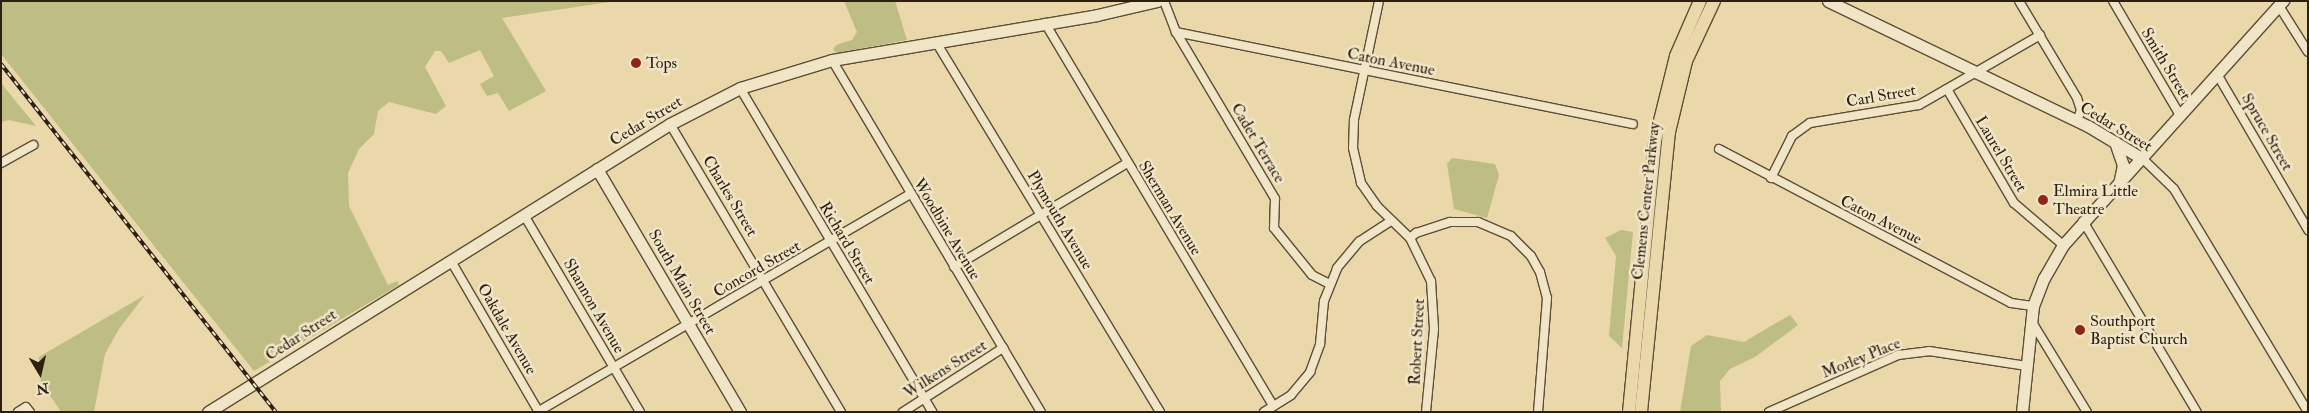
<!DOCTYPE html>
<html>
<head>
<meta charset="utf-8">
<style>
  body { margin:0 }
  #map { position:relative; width:2309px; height:413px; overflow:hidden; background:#ead7aa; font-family:"IM FELL Double Pica",serif }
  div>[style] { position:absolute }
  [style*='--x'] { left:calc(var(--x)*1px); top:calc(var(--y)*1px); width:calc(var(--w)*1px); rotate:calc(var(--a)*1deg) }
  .green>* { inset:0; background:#bdbd84 }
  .roads { filter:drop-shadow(1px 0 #5d4e37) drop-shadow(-1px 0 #5d4e37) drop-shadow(0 1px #5d4e37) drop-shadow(0 -1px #5d4e37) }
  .street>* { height:8px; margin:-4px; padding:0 4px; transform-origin:4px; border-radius:4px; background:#f1e5c8 }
  .secondary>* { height:11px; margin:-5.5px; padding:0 5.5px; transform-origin:5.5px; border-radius:5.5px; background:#f1e5c8 }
  .primary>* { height:12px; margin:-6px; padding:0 6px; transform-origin:6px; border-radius:6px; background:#ead7aa }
  .rail>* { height:4px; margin-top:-2px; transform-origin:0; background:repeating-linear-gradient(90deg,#f1e5c8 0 5.5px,#2e2011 0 11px); box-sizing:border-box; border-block:1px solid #2e2011 }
  .dots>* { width:14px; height:14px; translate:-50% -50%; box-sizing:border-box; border:2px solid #f1e5c8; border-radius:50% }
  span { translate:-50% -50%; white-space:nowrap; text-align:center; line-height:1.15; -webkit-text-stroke:5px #f1e5c8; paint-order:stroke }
  .street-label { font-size:16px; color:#2e2011 }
  .poi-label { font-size:16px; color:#2e2011 }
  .left { translate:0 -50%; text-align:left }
  .frame { position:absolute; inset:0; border:2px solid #2e2011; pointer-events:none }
  .north { position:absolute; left:15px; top:348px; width:50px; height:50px; -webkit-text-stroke:4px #f1e5c8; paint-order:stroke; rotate:171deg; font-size:14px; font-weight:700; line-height:20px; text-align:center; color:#2e2011 }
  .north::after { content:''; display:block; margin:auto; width:18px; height:22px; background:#2e2011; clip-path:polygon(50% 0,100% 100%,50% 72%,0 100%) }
</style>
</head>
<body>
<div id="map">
  <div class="green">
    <i style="clip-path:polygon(1px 1px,617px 1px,502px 18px,546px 91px,509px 111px,498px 93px,487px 96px,480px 84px,494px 76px,480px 50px,449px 63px,441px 51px,435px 51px,425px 67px,446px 106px,436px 114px,389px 102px,378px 111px,374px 134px,359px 149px,348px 173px,349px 206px,388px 285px,397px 281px,399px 285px,254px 371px,1px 54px)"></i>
    <i style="clip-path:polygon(844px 1px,895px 1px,907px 40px,837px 53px,833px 50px,836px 45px,852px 40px,857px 32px)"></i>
    <i style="clip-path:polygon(1px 83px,36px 126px,9px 120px,1px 122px)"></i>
    <i style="clip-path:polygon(1452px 158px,1495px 164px,1499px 175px,1487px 218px,1454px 209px,1447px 164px)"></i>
    <i style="clip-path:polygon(1621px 230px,1633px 232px,1622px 348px,1609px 336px,1616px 256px,1605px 238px)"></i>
    <i style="clip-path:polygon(145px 295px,119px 329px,105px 354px,94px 412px,61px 412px,41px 382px,39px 357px)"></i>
    <i style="clip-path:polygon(1790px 315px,1798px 325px,1755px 357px,1730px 369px,1720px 381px,1721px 412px,1680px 412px,1691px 346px,1707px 335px,1744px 342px)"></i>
  </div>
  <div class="roads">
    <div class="street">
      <i style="--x:1164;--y:1;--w:33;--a:69"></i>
      <i style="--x:1176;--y:32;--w:466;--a:11.4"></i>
      <i style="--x:1379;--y:1;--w:122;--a:101.9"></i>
      <i style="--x:1354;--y:120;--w:28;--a:92"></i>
      <i style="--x:1353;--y:148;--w:36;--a:77"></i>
      <i style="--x:1361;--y:183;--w:28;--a:55"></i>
      <i style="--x:1377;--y:206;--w:46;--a:44.1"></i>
      <i style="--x:1410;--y:238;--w:48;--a:64"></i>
      <i style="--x:1431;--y:281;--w:48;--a:86.4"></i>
      <i style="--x:1434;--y:329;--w:83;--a:95.5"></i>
      <i style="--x:2019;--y:1;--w:113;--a:59.1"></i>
      <i style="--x:2077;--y:98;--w:13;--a:72"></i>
      <i style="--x:2081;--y:110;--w:12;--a:110"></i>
      <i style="--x:2113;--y:1;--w:132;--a:59.6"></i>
      <i style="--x:2279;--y:6;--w:54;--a:57.8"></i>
      <i style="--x:1045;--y:23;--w:446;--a:59.2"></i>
      <i style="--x:1176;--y:32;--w:194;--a:59.3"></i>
      <i style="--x:1275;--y:199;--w:29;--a:92"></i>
      <i style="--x:1274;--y:228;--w:60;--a:51"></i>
      <i style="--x:1312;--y:275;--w:20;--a:27"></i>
      <i style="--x:936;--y:42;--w:433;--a:58.8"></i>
      <i style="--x:832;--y:60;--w:409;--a:59.3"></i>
      <i style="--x:2217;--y:74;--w:181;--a:59.7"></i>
      <i style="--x:740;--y:88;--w:377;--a:59.3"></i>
      <i style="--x:1947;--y:89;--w:132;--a:59.6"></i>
      <i style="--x:2014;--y:203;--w:65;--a:40.6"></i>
      <i style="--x:670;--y:124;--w:335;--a:59.3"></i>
      <i style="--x:1719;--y:149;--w:330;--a:27.8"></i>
      <i style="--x:2011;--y:303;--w:22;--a:8"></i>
      <i style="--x:2143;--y:159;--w:43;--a:44.1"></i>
      <i style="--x:2174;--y:189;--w:260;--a:59"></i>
      <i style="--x:1;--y:163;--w:37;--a:-29"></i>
      <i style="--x:1771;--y:178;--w:47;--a:-63.4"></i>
      <i style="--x:1792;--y:136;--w:22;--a:-36"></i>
      <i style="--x:1810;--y:123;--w:110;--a:-9.4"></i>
      <i style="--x:1919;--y:105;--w:140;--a:-30"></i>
      <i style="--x:524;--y:215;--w:229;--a:59.5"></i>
      <i style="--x:2083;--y:221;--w:222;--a:59.2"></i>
      <i style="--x:1410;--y:238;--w:8;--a:-40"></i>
      <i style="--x:1416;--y:233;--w:36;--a:-18"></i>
      <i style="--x:1450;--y:222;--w:28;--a:0"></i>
      <i style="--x:1478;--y:222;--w:36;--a:23"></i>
      <i style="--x:1511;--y:236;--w:28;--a:45"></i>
      <i style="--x:1531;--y:256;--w:18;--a:61"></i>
      <i style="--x:1540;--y:272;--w:27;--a:75"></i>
      <i style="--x:1547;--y:298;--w:114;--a:94.5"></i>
      <i style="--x:451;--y:261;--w:175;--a:59.8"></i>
      <i style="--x:954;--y:267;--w:202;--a:-31"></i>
      <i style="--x:2032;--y:322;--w:105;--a:58.6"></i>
      <i style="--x:539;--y:411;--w:430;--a:-30.3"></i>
      <i style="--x:18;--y:412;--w:9;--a:-32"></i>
      <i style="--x:26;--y:407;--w:6;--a:51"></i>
      <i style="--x:903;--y:412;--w:119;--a:-32.6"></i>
      <i style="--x:1264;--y:412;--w:32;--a:-32"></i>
      <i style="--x:1291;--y:395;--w:30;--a:-50"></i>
      <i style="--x:1310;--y:372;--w:30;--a:-70"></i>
      <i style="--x:1320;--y:344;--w:43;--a:-84.7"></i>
      <i style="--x:1324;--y:301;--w:35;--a:-68"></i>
      <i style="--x:1337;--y:268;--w:35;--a:-50"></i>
      <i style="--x:1360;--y:241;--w:37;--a:-33"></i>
      <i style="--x:1769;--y:412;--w:141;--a:-23.8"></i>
      <i style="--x:1898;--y:355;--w:31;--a:-7"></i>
      <i style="--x:1929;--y:351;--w:99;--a:8.7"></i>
    </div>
    <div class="secondary">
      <i style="--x:1828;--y:1;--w:288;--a:25.7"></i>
      <i style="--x:2088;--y:126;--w:64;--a:31"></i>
      <i style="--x:2115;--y:142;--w:24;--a:71"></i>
      <i style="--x:2123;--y:165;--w:19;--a:102"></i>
      <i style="--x:597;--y:169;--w:282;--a:59.5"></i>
      <i style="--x:208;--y:412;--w:544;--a:-31.94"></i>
      <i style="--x:670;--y:124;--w:79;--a:-27.2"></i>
      <i style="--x:740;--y:88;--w:96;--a:-16.9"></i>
      <i style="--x:832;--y:60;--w:269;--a:-9.6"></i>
      <i style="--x:1097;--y:15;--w:62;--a:-13.1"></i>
      <i style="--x:2022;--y:412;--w:107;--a:-84.1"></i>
      <i style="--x:2033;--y:306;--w:30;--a:-69"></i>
      <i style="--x:2044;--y:278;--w:38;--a:-60"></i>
      <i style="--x:2063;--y:245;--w:329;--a:-48"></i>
    </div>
    <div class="primary">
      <i style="--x:1629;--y:412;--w:272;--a:-84.5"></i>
      <i style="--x:1655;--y:141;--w:88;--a:-76.1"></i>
      <i style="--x:1676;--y:56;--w:60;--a:-66.4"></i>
      <i style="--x:1641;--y:412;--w:281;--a:-84.3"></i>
      <i style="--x:1669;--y:132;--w:73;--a:-76.5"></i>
      <i style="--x:1686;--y:61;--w:66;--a:-65"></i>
    </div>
  </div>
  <div class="rail">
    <i style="--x:1;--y:64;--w:444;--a:51.7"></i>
  </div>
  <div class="dots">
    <i style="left:636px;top:63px;background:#8f2418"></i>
    <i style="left:2043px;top:200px;background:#8f2418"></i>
    <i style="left:2080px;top:330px;background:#8f2418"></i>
  </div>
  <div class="street-label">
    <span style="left:1391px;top:62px;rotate:11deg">Caton Avenue</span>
    <span style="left:2166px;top:64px;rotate:59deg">Smith Street</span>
    <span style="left:1881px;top:96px;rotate:-10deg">Carl Street</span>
    <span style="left:646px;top:121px;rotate:-31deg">Cedar Street</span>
    <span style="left:2116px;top:127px;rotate:31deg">Cedar Street</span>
    <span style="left:2267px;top:132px;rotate:60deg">Spruce Street</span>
    <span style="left:1258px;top:143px;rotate:59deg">Cadet Terrace</span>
    <span style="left:2001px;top:154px;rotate:59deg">Laurel Street</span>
    <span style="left:730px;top:196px;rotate:59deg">Charles Street</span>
    <span style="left:1646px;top:201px;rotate:-84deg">Clemens Center Parkway</span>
    <span style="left:1170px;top:208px;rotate:59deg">Sherman Avenue</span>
    <span style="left:1060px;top:220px;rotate:59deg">Plymouth Avenue</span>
    <span style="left:1881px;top:220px;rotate:27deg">Caton Avenue</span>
    <span style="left:947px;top:229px;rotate:59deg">Woodbine Avenue</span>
    <span style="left:847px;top:243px;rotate:59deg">Richard Street</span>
    <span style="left:757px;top:269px;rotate:-30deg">Concord Street</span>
    <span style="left:682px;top:282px;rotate:60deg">South Main Street</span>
    <span style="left:594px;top:306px;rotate:60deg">Shannon Avenue</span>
    <span style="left:507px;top:329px;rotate:60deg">Oakdale Avenue</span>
    <span style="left:301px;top:335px;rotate:-33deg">Cedar Street</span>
    <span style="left:1417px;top:342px;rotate:-87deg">Robert Street</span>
    <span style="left:1861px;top:358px;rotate:-22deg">Morley Place</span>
    <span style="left:945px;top:369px;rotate:-32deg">Wilkens Street</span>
  </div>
  <div class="poi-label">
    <span class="left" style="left:646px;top:63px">Tops</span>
    <span class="left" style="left:2053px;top:200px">Elmira Little<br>Theatre</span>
    <span class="left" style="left:2090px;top:330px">Southport<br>Baptist Church</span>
  </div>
  <div class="frame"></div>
  <div class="north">N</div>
</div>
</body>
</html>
